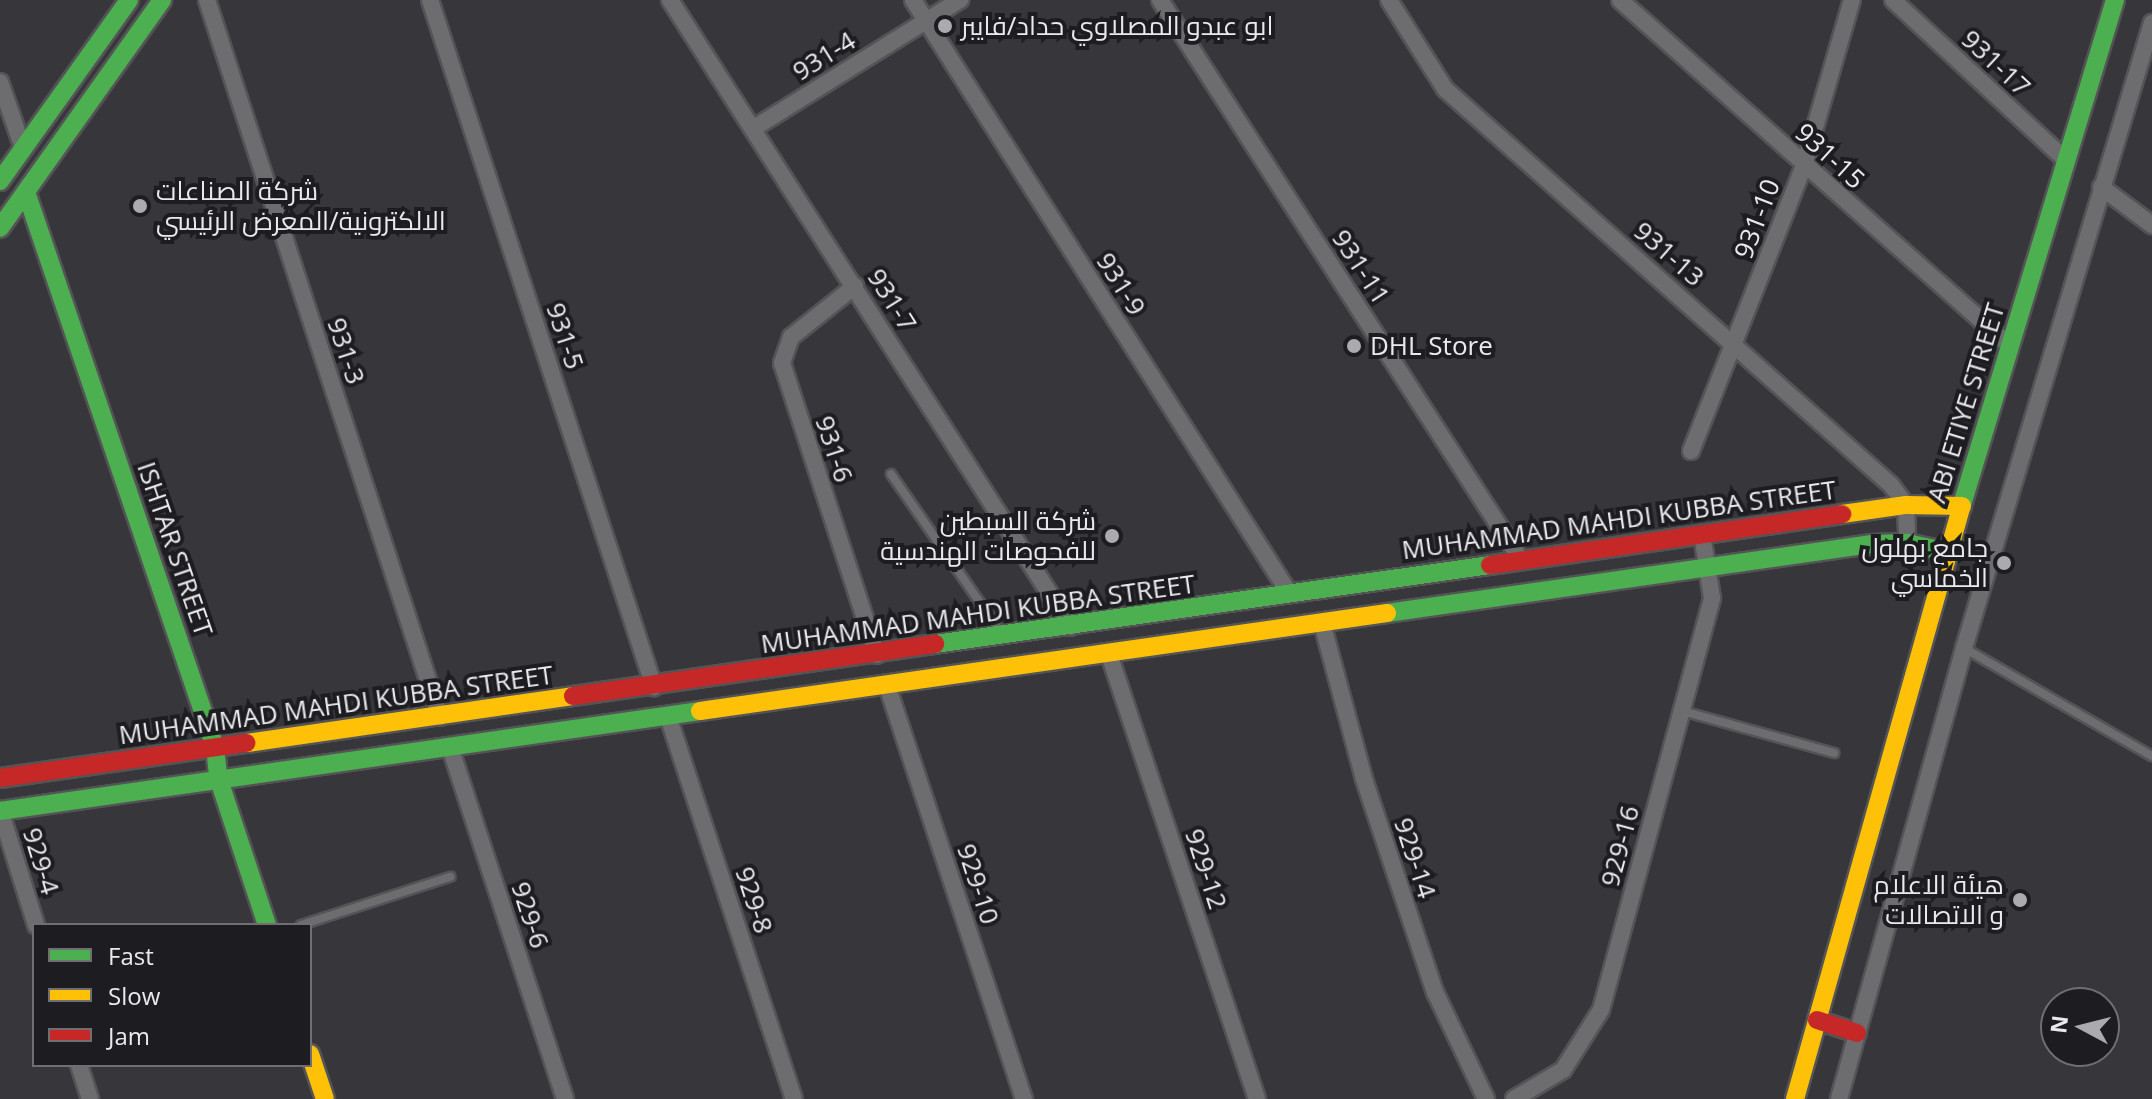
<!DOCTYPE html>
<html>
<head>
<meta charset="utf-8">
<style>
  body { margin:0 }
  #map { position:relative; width:2152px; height:1099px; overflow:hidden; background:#37373b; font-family:"Open Sans",Cairo,sans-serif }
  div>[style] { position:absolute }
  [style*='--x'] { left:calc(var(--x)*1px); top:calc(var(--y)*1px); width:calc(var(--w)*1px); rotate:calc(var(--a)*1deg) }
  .roads { filter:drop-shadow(2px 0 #545457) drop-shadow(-2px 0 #545457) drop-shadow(0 2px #545457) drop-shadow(0 -2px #545457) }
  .lane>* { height:8px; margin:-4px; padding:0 4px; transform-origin:4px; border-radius:4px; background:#6d6d6f }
  .street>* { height:16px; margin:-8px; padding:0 8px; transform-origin:8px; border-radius:8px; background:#6d6d6f }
  .fast>* { height:18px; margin:-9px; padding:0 9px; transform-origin:9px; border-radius:9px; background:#4caf50 }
  .slow>* { height:18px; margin:-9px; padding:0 9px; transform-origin:9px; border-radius:9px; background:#ffc107 }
  .jam>* { height:18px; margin:-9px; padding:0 9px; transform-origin:9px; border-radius:9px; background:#c62828 }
  .dots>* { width:22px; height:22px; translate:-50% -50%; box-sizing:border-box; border:4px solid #1d1d21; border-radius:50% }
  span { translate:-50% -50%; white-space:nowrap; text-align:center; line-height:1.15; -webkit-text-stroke:8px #1d1d21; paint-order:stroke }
  .poi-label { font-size:26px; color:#e9e9ee }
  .left { translate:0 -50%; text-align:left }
  .right { translate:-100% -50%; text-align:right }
  .street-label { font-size:26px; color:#e9e9ee }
  .legend { position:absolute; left:32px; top:923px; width:280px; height:144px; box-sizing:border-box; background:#1d1d21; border:2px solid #6f6f73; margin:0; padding:10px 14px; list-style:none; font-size:24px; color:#e9e9ee }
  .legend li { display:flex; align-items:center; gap:16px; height:40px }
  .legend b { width:40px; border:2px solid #6f6f73 }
  .north { position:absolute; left:2040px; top:987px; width:80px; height:80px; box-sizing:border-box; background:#1d1d21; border:2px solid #6f6f73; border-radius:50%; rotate:277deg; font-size:22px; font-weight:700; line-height:32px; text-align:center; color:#e9e9ee }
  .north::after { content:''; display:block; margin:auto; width:28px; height:36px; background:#ababaf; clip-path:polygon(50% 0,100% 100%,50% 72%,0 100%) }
</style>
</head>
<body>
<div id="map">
  <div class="roads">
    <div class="lane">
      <i style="--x:891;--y:474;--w:193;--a:55.3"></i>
      <i style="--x:1964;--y:648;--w:217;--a:29.9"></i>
      <i style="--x:1682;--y:711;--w:158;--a:15.4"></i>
      <i style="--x:301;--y:925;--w:157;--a:-17.9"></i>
    </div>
    <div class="street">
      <i style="--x:207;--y:0;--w:754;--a:72"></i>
      <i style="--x:430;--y:0;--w:723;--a:71.94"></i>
      <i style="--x:670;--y:0;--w:744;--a:57.4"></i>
      <i style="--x:913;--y:0;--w:702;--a:57.62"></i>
      <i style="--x:1160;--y:0;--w:666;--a:57.19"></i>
      <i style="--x:1389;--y:0;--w:105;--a:57.8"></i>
      <i style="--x:1445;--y:89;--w:596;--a:41.6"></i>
      <i style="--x:1891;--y:485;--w:25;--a:53"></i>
      <i style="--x:1906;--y:505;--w:38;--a:88"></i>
      <i style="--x:1620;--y:0;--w:521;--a:41.58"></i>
      <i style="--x:1893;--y:0;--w:237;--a:42.8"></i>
      <i style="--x:0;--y:82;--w:70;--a:70.8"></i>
      <i style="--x:754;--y:128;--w:243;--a:-31.9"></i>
      <i style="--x:2101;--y:187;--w:64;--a:36.7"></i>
      <i style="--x:855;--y:286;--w:82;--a:141.4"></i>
      <i style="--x:791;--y:337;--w:28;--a:109"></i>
      <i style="--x:782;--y:363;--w:307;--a:72"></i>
      <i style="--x:1691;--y:451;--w:308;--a:-68.4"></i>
      <i style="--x:1804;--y:165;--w:172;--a:-73.8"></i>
      <i style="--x:1322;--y:623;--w:162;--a:74.9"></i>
      <i style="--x:1364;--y:779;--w:225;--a:71.6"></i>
      <i style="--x:1435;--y:992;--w:119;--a:64.5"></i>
      <i style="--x:1109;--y:654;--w:469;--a:71.6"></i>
      <i style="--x:887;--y:685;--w:436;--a:71.7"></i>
      <i style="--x:668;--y:716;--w:403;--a:71.8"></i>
      <i style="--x:450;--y:747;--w:370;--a:71.9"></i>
      <i style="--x:0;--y:810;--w:121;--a:72.6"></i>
      <i style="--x:79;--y:1065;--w:36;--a:72"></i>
      <i style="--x:1514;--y:1099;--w:57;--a:-30.6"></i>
      <i style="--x:1563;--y:1070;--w:71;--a:-57.7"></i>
      <i style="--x:1601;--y:1010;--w:427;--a:-74.9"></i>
      <i style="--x:1712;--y:598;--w:64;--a:-99"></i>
      <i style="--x:1839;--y:1099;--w:468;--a:-74.5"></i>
      <i style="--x:1964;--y:648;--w:653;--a:-73.26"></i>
    </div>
    <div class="fast">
      <i style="--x:0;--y:181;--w:222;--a:-54.5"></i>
      <i style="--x:26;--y:192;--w:586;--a:71.19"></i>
      <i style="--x:215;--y:747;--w:30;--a:84"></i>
      <i style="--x:218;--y:777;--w:156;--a:71.7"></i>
      <i style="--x:0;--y:228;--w:280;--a:-54.6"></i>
      <i style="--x:1961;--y:508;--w:531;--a:-73.14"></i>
      <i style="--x:1387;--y:613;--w:490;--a:-8.1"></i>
      <i style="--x:1872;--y:544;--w:35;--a:-2"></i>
      <i style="--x:1907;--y:543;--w:43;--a:12.1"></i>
      <i style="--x:935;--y:644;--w:561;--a:-8.1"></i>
      <i style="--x:0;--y:811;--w:707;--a:-8.13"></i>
    </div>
    <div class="slow">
      <i style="--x:1842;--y:514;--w:65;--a:-8"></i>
      <i style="--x:1906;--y:505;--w:56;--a:1"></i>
      <i style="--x:700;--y:711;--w:694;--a:-8.12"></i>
      <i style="--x:247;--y:743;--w:329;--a:-8.2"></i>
      <i style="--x:310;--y:1054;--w:47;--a:71.6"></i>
      <i style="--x:1795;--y:1099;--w:614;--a:-74.31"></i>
    </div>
    <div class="jam">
      <i style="--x:1490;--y:565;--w:356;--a:-8.2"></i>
      <i style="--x:573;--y:696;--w:366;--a:-8.2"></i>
      <i style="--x:0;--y:778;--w:249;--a:-8.1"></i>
      <i style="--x:1817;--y:1020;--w:42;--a:18"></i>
    </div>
  </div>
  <div class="dots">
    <i style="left:945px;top:26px;background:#ababaf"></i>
    <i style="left:140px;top:206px;background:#ababaf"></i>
    <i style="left:1354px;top:346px;background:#ababaf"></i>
    <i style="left:1112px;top:536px;background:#ababaf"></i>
    <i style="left:2004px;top:563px;background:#ababaf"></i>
    <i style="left:2020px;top:900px;background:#ababaf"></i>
  </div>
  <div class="poi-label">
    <span class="left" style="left:961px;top:26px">ابو عبدو المصلاوي حداد/فايبر</span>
    <span class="left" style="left:156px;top:206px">شركة الصناعات<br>الالكترونية/المعرض الرئيسي</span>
    <span class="left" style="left:1370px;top:346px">DHL Store</span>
    <span class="right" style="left:1096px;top:536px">شركة السبطين<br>للفحوصات الهندسية</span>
    <span class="right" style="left:1988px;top:563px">جامع بهلول<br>الخماسي</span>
    <span class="right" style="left:2004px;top:900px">هيئة الاعلام<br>و الاتصالات</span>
  </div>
  <div class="street-label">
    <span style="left:824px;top:56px;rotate:-32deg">931-4</span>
    <span style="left:1996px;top:63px;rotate:43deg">931-17</span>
    <span style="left:1830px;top:156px;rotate:42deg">931-15</span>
    <span style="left:1757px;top:219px;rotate:-69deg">931-10</span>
    <span style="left:1669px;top:254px;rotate:41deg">931-13</span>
    <span style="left:1361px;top:267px;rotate:57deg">931-11</span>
    <span style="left:1121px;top:284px;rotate:58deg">931-9</span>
    <span style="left:892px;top:300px;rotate:58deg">931-7</span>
    <span style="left:565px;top:336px;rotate:72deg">931-5</span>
    <span style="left:346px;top:351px;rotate:72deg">931-3</span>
    <span style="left:1966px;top:403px;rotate:-73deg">ABI ETIYE STREET</span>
    <span style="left:834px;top:449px;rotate:72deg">931-6</span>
    <span style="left:1619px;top:520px;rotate:-8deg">MUHAMMAD MAHDI KUBBA STREET</span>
    <span style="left:175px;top:549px;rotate:71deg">ISHTAR STREET</span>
    <span style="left:978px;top:614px;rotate:-8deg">MUHAMMAD MAHDI KUBBA STREET</span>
    <span style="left:336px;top:705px;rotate:-8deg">MUHAMMAD MAHDI KUBBA STREET</span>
    <span style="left:1620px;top:846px;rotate:-75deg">929-16</span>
    <span style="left:1415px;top:858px;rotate:72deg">929-14</span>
    <span style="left:41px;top:861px;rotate:73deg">929-4</span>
    <span style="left:1206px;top:869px;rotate:72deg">929-12</span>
    <span style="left:978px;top:884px;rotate:72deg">929-10</span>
    <span style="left:754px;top:900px;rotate:72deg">929-8</span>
    <span style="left:530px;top:915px;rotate:72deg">929-6</span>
  </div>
  <ul class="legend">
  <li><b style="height:10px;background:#4caf50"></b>Fast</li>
  <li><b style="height:10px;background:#ffc107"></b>Slow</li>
  <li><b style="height:10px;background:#c62828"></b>Jam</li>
  </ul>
  <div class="north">N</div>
</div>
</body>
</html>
